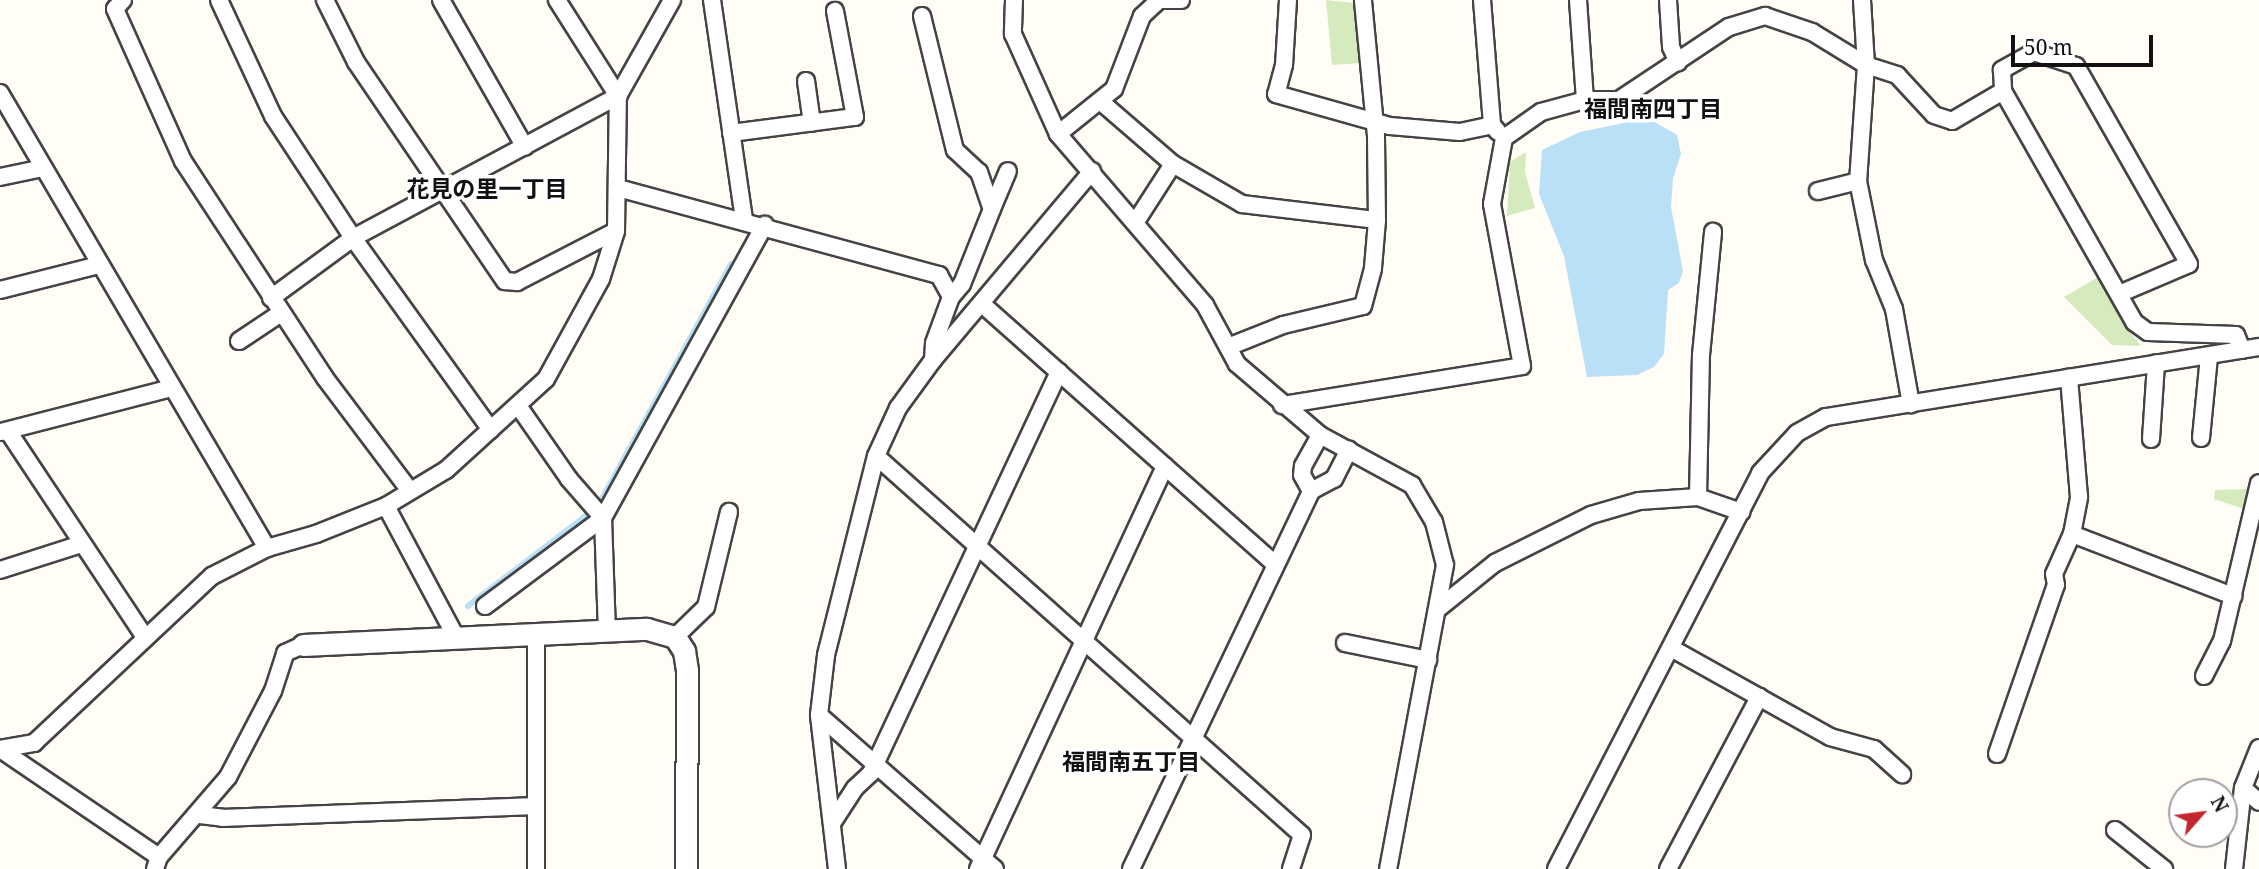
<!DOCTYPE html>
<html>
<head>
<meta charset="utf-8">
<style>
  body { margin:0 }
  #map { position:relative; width:2259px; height:869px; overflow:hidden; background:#fffdf5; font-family:"Noto Serif","Noto Sans JP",serif }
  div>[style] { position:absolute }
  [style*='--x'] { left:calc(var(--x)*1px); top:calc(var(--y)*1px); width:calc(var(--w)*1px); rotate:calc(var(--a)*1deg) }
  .green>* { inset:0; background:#d5ebbd }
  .water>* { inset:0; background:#b9e0f7 }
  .stream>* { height:6px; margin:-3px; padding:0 3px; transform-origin:3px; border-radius:3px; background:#b9e0f7 }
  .roads { filter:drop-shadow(2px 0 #444) drop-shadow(-2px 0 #444) drop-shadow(0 2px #444) drop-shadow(0 -2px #444) }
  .minor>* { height:16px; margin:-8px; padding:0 8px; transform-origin:8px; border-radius:8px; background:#fff }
  .tertiary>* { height:21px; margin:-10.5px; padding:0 10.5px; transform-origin:10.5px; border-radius:10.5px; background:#fff }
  span { translate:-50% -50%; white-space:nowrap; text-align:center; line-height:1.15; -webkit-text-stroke:7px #fff; paint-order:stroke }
  .neighbourhood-label { font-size:23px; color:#111; font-weight:700 }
  .north { position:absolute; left:2168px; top:778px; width:70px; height:70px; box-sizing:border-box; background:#fff; border:2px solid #a0a0a0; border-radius:50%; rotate:62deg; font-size:19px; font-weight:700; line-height:28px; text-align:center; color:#111 }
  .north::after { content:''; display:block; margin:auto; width:24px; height:32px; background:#c4262e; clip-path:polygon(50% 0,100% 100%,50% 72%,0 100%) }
  .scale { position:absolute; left:2011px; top:35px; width:142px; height:32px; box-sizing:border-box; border:4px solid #111; border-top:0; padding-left:9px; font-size:21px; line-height:24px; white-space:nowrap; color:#111; -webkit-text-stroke:5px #fff; paint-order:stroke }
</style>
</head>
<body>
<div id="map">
  <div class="green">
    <i style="clip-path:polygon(1326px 0,1354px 3px,1361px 63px,1332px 65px)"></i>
    <i style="clip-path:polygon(1526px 152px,1525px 172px,1535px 208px,1507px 216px,1510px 162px)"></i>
    <i style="clip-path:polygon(2100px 276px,2125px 326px,2141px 346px,2112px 345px,2064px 297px)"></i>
    <i style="clip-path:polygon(2248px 489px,2244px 509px,2214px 499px,2215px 490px)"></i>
  </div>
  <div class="water">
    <i style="clip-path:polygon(1648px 118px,1677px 135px,1681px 154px,1673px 178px,1671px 207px,1683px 271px,1679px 283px,1668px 290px,1664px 354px,1654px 367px,1637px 375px,1587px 377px,1564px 256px,1539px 194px,1542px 150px,1580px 132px)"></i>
  </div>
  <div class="stream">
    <i style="--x:468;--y:606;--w:150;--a:-37.4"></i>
    <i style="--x:587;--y:515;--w:24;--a:-48"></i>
    <i style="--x:603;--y:497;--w:266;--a:-61.2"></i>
  </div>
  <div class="roads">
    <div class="minor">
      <i style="--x:123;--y:0;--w:12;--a:132"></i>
      <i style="--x:115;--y:9;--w:167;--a:65.9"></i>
      <i style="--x:183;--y:161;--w:259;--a:56.8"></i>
      <i style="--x:325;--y:378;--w:141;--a:53"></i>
      <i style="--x:219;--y:0;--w:128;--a:65"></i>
      <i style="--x:273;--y:116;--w:146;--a:56.7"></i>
      <i style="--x:353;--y:238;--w:236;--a:54.3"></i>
      <i style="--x:325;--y:0;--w:69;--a:63.4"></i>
      <i style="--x:356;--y:62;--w:265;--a:55.8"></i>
      <i style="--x:505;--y:281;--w:12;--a:5"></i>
      <i style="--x:517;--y:282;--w:111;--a:-27.3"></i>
      <i style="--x:441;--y:0;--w:169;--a:60.3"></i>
      <i style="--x:557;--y:0;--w:114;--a:57.6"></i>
      <i style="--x:712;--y:0;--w:222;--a:81.7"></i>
      <i style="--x:1014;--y:0;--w:34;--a:92"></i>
      <i style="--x:1013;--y:34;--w:110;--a:65.8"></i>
      <i style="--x:1058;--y:134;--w:225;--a:49.3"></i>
      <i style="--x:1205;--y:305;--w:67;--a:61.5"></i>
      <i style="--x:1237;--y:364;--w:109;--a:40.5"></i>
      <i style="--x:1320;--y:435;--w:105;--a:28.5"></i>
      <i style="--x:1412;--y:485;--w:43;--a:59.3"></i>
      <i style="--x:1434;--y:522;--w:44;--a:75.7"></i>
      <i style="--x:1445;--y:565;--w:309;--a:100.6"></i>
      <i style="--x:1157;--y:0;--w:24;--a:0"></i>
      <i style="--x:1288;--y:0;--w:65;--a:93.5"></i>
      <i style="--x:1284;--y:65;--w:30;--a:105"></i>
      <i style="--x:1276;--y:94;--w:118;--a:15.7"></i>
      <i style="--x:1390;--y:126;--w:70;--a:4.9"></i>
      <i style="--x:1460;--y:132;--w:33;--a:-12"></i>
      <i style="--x:1482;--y:0;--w:125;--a:85.4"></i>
      <i style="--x:1492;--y:125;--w:9;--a:49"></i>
      <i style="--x:1578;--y:0;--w:100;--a:86"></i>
      <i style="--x:1668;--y:0;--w:47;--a:86.3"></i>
      <i style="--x:1671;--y:47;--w:17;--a:66"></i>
      <i style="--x:1862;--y:0;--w:65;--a:86.5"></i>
      <i style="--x:1866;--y:65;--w:116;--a:93.9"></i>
      <i style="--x:1858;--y:181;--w:81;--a:78.6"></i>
      <i style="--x:1874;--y:260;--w:53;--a:67.8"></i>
      <i style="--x:1894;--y:309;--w:97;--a:79.9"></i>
      <i style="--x:922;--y:16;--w:138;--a:76.2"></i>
      <i style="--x:955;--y:150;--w:33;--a:43"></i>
      <i style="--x:979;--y:172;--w:39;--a:71"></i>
      <i style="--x:992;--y:209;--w:81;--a:111.8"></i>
      <i style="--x:962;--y:284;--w:17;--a:130"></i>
      <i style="--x:1765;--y:16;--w:50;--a:18.8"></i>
      <i style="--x:1812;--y:32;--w:63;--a:31.4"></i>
      <i style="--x:1866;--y:65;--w:33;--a:18"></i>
      <i style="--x:1897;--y:75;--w:54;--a:47.2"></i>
      <i style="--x:1934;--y:115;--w:19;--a:18"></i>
      <i style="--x:1952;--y:121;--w:59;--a:-30.5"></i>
      <i style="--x:806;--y:81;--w:42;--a:81.9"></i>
      <i style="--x:0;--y:93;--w:528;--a:59.6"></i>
      <i style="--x:1100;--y:101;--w:96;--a:40.8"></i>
      <i style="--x:1173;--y:164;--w:70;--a:122.8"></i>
      <i style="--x:731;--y:133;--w:125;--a:-7.4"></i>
      <i style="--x:855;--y:117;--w:108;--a:-100.7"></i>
      <i style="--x:1058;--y:134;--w:72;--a:-38.8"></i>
      <i style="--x:1114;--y:89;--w:78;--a:-69"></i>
      <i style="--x:1142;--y:16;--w:21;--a:-43"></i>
      <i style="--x:1173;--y:164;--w:80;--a:30.1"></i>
      <i style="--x:1242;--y:204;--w:136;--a:6.8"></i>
      <i style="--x:0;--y:177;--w:44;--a:-11.8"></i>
      <i style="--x:618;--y:188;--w:333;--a:15.2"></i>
      <i style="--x:939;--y:275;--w:25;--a:61"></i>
      <i style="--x:951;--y:297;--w:49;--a:110.3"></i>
      <i style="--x:934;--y:343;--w:17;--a:93"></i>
      <i style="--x:1818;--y:191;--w:41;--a:-14"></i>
      <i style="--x:992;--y:209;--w:41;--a:-67.2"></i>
      <i style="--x:0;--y:290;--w:102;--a:-14.2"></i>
      <i style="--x:2119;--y:294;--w:76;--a:-23.2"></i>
      <i style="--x:2189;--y:264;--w:228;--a:-119.7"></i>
      <i style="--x:2076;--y:66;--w:44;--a:-161.6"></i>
      <i style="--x:2034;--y:52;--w:37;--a:151"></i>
      <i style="--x:2002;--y:70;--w:21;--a:87"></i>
      <i style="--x:2003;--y:91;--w:266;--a:60.4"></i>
      <i style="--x:2134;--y:322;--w:17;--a:36"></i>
      <i style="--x:2148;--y:332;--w:88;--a:2"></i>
      <i style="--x:2236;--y:335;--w:16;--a:68"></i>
      <i style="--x:271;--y:298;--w:102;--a:-36.2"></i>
      <i style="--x:353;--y:238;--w:301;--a:-28.2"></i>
      <i style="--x:982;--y:304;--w:392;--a:41.6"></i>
      <i style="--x:239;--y:341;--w:50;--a:-33.7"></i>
      <i style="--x:1228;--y:347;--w:59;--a:-21.8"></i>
      <i style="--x:1283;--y:325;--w:82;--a:-13.4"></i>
      <i style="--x:1363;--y:306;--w:39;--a:-75"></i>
      <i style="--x:1373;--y:268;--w:48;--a:-85.2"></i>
      <i style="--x:1377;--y:220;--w:84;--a:-90.7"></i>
      <i style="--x:1376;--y:136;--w:137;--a:-95.5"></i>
      <i style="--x:1282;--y:405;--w:243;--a:-9.2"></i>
      <i style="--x:1522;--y:366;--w:165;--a:-100.5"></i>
      <i style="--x:1492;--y:204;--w:67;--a:-79.7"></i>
      <i style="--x:1504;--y:138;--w:45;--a:-35.1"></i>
      <i style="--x:1541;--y:112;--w:46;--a:-15.3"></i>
      <i style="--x:1585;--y:100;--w:34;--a:0"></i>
      <i style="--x:1619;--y:100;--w:132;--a:-33.6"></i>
      <i style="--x:1729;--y:27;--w:38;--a:-17"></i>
      <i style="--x:519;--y:407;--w:88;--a:55.2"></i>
      <i style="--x:569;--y:479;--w:52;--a:48.9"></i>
      <i style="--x:603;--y:518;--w:113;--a:88"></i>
      <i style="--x:8;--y:431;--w:247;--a:56.4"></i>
      <i style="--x:1;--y:432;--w:176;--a:-14.5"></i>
      <i style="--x:2201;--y:438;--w:82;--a:-84.4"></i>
      <i style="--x:2151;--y:439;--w:76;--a:-86.2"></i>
      <i style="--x:876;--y:456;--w:570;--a:41.66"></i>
      <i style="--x:1302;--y:835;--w:36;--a:108"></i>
      <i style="--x:1311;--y:491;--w:18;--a:-119"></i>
      <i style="--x:1302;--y:475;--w:9;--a:-84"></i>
      <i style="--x:1303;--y:466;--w:35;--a:-61"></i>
      <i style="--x:1698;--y:497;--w:142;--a:-88.8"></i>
      <i style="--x:1701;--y:355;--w:124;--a:-84.4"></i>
      <i style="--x:386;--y:506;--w:151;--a:61.9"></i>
      <i style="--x:2072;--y:534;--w:173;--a:21.1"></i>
      <i style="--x:0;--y:570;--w:85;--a:-17.8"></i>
      <i style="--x:485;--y:606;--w:147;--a:-36.7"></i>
      <i style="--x:603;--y:518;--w:335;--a:-61.1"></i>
      <i style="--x:1439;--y:608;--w:72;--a:-38.8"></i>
      <i style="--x:1495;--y:563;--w:107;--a:-26.6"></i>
      <i style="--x:1591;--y:515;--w:50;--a:-16.3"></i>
      <i style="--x:1639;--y:501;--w:59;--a:-3.9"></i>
      <i style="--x:1698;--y:497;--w:46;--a:19.2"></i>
      <i style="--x:536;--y:634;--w:235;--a:90"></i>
      <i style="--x:675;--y:637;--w:43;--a:-44.1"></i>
      <i style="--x:706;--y:607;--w:98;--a:-76.4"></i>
      <i style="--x:1345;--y:643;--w:85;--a:11.6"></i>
      <i style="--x:1671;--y:648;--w:182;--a:29.2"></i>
      <i style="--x:1830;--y:737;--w:46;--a:15.3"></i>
      <i style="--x:1874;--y:749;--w:38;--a:42"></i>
      <i style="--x:2204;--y:676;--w:39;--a:-63"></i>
      <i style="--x:2222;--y:641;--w:162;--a:-76.8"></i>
      <i style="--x:819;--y:715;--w:234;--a:41.2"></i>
      <i style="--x:0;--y:749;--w:35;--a:-10"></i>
      <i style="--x:34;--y:743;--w:244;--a:-43.2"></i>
      <i style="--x:212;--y:576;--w:62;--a:-27"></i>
      <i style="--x:267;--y:548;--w:51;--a:-15.9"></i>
      <i style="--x:316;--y:534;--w:75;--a:-21.8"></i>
      <i style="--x:386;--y:506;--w:70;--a:-31"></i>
      <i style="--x:446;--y:470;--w:135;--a:-42.3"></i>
      <i style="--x:546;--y:379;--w:114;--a:-61.2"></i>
      <i style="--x:601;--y:279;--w:50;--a:-72.6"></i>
      <i style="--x:616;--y:231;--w:135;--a:-89.2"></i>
      <i style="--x:618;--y:96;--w:110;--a:-60.6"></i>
      <i style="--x:0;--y:749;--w:192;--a:34.2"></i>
      <i style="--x:1997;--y:754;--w:179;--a:-70.8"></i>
      <i style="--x:2056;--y:585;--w:11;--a:-100"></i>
      <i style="--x:2054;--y:574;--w:44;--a:-65.8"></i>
      <i style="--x:2072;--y:534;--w:38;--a:-79"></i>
      <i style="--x:2079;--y:497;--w:120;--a:-94.8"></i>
      <i style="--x:2243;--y:788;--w:21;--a:41"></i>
      <i style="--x:200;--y:815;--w:23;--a:7"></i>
      <i style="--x:223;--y:818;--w:312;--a:-2.2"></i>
      <i style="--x:833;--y:822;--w:40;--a:-57.1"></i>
      <i style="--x:855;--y:788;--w:22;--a:-43"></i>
      <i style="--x:871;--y:773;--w:443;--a:-64.9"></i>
      <i style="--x:2115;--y:830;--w:63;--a:38.5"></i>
      <i style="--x:155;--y:869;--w:13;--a:-72"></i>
      <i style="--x:159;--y:857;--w:106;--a:-49.2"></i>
      <i style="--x:228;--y:777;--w:97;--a:-62.4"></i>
      <i style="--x:273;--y:691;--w:40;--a:-72"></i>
      <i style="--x:285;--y:653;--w:20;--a:-24"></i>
      <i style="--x:837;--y:869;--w:155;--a:-96.7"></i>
      <i style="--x:819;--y:715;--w:60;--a:-83.3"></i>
      <i style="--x:826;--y:655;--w:205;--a:-75.9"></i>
      <i style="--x:876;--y:456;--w:53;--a:-65.4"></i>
      <i style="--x:898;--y:408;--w:59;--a:-53.9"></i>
      <i style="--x:933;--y:360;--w:247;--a:-49.9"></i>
      <i style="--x:978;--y:869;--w:444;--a:-65.1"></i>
      <i style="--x:1131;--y:869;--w:419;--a:-64.5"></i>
      <i style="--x:1311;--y:491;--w:26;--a:-28"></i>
      <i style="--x:1334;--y:479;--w:33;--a:-63"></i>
      <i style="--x:1556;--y:869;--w:445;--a:-62.7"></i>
      <i style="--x:1760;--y:473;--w:54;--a:-47.2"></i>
      <i style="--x:1797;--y:433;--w:33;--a:-29"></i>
      <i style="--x:1826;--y:417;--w:439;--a:-9.2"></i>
      <i style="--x:1668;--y:869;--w:195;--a:-62.1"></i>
      <i style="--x:2234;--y:869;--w:81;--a:-83.7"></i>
      <i style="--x:2243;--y:788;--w:43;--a:-68.2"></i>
    </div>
    <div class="tertiary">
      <i style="--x:303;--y:645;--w:344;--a:-2.7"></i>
      <i style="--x:647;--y:629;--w:29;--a:16"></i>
      <i style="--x:675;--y:637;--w:17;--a:57"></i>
      <i style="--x:684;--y:651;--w:20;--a:81"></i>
      <i style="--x:687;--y:671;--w:198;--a:90.3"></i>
    </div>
  </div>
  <div class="neighbourhood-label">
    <span style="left:1653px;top:108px">福間南四丁目</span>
    <span style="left:487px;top:188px">花見の里一丁目</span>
    <span style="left:1131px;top:761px">福間南五丁目</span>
  </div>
  <div class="north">N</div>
  <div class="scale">50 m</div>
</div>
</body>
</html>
